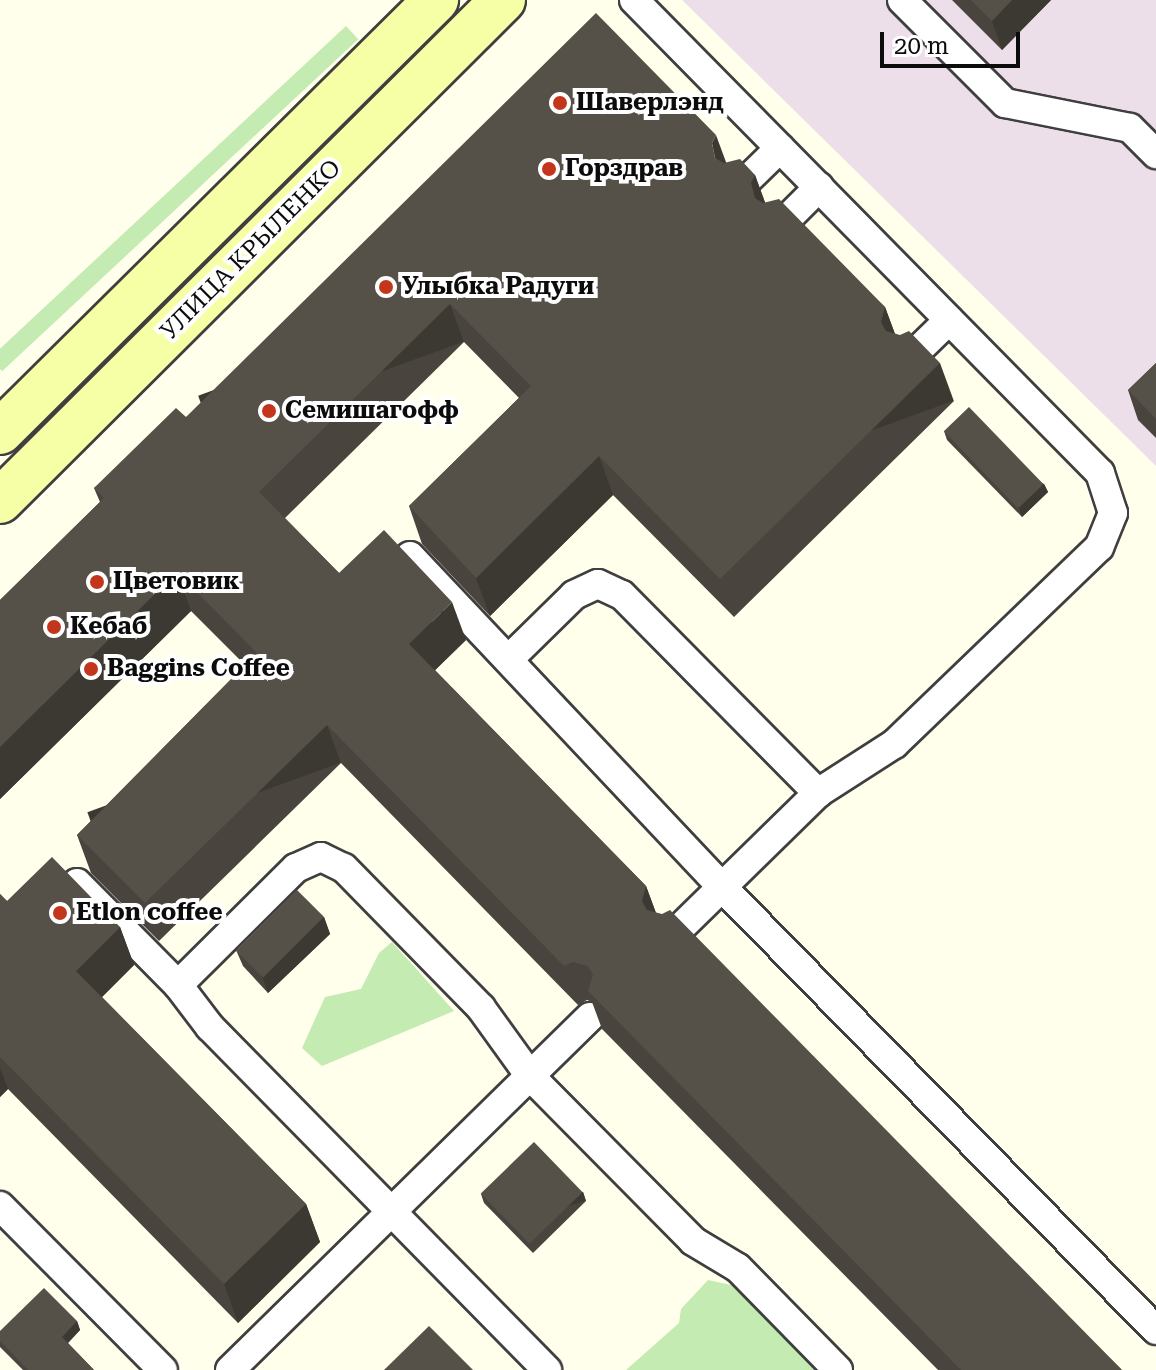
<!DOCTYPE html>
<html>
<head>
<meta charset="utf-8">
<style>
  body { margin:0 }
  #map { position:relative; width:1156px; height:1370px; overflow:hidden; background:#ffffeb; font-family:"Roboto Serif",serif }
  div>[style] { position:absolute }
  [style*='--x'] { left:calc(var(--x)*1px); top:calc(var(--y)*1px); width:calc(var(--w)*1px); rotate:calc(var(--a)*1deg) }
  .industrial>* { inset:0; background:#ecdfea }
  .green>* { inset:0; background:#c4ebb2; transform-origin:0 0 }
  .roads { filter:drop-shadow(2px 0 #3f3f3f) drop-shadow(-2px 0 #3f3f3f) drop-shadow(0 2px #3f3f3f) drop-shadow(0 -2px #3f3f3f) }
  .lane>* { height:28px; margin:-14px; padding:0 14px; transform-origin:14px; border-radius:14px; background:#fff }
  .secondary>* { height:44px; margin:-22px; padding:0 22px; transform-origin:22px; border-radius:22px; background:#f7ffa6 }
  .wall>* { inset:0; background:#49453e }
  .shaded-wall>* { inset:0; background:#3c3832; transform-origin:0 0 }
  .building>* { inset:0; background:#555048; transform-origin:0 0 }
  .dots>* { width:22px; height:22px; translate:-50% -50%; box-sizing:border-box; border:4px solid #fff; border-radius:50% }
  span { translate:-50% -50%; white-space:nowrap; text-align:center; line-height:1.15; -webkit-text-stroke:8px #fff; paint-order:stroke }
  .poi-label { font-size:24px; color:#0c0c0c; font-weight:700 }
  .left { translate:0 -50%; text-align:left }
  .street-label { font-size:24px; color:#0c0c0c }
  .scale { position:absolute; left:880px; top:32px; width:140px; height:36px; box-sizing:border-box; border:4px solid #0c0c0c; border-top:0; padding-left:10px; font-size:24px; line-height:28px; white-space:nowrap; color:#0c0c0c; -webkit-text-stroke:6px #fff; paint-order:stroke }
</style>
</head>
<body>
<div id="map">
  <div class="industrial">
    <i style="clip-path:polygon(682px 0,1156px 0,1156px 466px)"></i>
  </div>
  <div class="green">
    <i style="left:346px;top:26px;width:18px;height:487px;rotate:47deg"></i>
    <i style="clip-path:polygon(392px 942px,454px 1011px,322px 1066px,302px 1048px,325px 997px,361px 989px,379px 953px)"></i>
    <i style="clip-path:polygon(708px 1280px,736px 1286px,818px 1370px,626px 1370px,679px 1323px,681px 1309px)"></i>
  </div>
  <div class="roads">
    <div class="lane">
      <i style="--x:634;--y:0;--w:664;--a:45.43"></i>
      <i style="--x:1100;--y:473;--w:42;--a:72"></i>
      <i style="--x:1113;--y:513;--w:37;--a:112"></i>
      <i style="--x:1099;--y:547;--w:284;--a:136.1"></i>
      <i style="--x:894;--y:744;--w:90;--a:147.2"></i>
      <i style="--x:818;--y:793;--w:204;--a:135.6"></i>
      <i style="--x:902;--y:0;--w:146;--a:45"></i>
      <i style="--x:1005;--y:103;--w:127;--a:11.3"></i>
      <i style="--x:1130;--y:128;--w:37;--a:45"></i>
      <i style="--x:742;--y:185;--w:53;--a:-44.2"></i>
      <i style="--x:781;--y:225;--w:54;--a:-45"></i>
      <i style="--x:911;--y:357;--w:53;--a:-44.2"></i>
      <i style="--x:410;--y:556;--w:455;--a:46.7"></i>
      <i style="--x:722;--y:887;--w:620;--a:45.59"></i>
      <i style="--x:510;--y:658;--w:90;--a:-44.5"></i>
      <i style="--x:574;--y:595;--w:26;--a:-25"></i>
      <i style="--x:598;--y:584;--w:26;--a:25"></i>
      <i style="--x:622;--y:595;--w:279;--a:45.3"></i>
      <i style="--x:77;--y:883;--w:144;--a:45.3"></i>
      <i style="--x:178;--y:985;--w:53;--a:52.7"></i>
      <i style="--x:210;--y:1027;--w:481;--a:45.5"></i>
      <i style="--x:178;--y:985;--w:166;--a:-44.8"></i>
      <i style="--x:296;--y:868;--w:27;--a:-24"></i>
      <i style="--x:321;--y:857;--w:25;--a:26"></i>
      <i style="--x:344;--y:868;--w:196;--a:45.6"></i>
      <i style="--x:481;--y:1008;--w:84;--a:54.2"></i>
      <i style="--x:530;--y:1076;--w:232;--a:45.3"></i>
      <i style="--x:693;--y:1241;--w:52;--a:31"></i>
      <i style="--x:738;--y:1268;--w:143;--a:45.6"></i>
      <i style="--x:0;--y:1206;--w:231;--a:45.2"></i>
      <i style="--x:230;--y:1370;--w:504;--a:-44.44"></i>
    </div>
    <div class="secondary">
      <i style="--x:0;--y:432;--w:614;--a:-44.74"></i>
      <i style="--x:0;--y:501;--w:710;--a:-44.89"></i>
    </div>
  </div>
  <div class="wall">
    <i style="clip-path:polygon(952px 0,1051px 0,1002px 50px)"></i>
    <i style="clip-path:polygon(726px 163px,755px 175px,765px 203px,885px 307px,895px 334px,954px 401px,734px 617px,613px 495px,490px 616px,422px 544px,409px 506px,519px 398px,464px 342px,285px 518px,339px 573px,466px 640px,435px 670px,646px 886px,656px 913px,1122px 1370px,938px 1370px,602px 1029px,592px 1002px,587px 1000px,578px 1005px,341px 763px,159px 941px,91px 873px,77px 835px,245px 665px,191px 611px,0 799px,0 600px,100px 502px,94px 488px,186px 417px)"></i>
    <i style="clip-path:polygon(1156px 363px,1156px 438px,1138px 420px,1128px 390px)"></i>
    <i style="clip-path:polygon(944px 431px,1044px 484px,1048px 492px,1022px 517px,947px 440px)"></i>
    <i style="clip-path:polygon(0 894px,7px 901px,120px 927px,134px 965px,102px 997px,306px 1204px,320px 1242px,238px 1323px,8px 1089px,0 1097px)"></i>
    <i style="clip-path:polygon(324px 917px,330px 934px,268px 993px,243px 966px,236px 950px)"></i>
    <i style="clip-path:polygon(583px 1192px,586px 1201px,533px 1253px,484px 1203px,481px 1194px)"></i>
    <i style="clip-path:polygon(77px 1321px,80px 1330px,68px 1343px,94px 1370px,23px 1370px,0 1347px,0 1331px)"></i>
  </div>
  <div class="shaded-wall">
    <i style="clip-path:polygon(1012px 0,1051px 0,1002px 50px,992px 21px)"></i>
    <i style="clip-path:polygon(716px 135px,730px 173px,715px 158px,712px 143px)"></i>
    <i style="clip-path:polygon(755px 175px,769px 213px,755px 198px,751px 183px)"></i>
    <i style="left:450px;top:304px;width:40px;height:268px;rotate:70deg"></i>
    <i style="clip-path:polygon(885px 307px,899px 345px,894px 360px,881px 322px)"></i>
    <i style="left:940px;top:363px;width:40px;height:308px;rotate:70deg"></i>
    <i style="clip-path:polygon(599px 456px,613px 495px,490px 616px,476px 578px)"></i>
    <i style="clip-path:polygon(1044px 484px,1048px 492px,1022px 517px,1019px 508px)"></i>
    <i style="clip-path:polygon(177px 572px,191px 611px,0 799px,0 747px)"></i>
    <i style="clip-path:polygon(452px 602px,466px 640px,423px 682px,409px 644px)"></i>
    <i style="left:327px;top:725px;width:40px;height:255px;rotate:70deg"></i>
    <i style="clip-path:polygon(646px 886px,660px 924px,655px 939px,642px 901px)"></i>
    <i style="clip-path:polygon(324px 917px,330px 934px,268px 993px,262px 976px)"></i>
    <i style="clip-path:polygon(120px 927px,134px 965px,90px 1009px,76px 971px)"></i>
    <i style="clip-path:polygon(0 1068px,8px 1089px,0 1097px)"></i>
    <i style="left:583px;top:1192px;width:9px;height:74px;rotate:72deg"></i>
    <i style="clip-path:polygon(306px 1204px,320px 1242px,238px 1323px,224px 1284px)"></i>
    <i style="clip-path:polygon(77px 1321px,80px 1330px,65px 1346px,62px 1337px)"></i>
  </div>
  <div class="building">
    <i style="clip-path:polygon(971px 0,1012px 0,992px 21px)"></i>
    <i style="clip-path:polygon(596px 13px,716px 135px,712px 143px,715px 158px,724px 163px,740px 159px,755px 175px,751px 183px,755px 198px,763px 203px,779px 199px,885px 307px,881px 322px,886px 331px,900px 335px,909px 331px,940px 363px,720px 579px,599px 456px,476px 578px,409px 506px,531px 386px,450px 304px,259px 492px,339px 573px,384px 530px,452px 602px,409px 644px,646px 886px,642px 901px,647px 910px,662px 914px,670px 910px,1122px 1370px,961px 1370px,588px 991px,593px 975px,588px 966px,573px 962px,564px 966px,327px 725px,145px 903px,77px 835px,257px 653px,177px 572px,0 747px,0 600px,104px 498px,94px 488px,176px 408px,186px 417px)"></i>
    <i style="clip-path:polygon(1156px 363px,1156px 419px,1128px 390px)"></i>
    <i style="left:969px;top:407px;width:107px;height:35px;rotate:46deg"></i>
    <i style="clip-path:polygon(52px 857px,120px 927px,76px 971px,306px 1204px,224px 1284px,0 1057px,0 894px,7px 901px)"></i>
    <i style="left:297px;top:890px;width:38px;height:86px;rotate:45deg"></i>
    <i style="left:534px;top:1142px;width:70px;height:74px;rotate:46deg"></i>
    <i style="clip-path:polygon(44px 1288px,77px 1321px,62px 1337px,94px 1370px,28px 1370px,0 1341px,0 1331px)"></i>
    <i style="clip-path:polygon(429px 1326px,473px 1370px,384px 1370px)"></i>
  </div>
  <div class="dots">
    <i style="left:560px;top:103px;background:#c4361c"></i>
    <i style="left:549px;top:169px;background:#c4361c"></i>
    <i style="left:386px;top:287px;background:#c4361c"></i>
    <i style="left:269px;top:411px;background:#c4361c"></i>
    <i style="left:97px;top:582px;background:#c4361c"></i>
    <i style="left:54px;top:627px;background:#c4361c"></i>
    <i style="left:91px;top:669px;background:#c4361c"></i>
    <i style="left:60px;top:913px;background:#c4361c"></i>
  </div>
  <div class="poi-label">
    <span class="left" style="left:576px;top:103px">Шаверлэнд</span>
    <span class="left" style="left:565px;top:169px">Горздрав</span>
    <span class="left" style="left:402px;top:287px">Улыбка Радуги</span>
    <span class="left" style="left:285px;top:411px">Семишагофф</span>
    <span class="left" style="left:113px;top:582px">Цветовик</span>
    <span class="left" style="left:70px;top:627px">Кебаб</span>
    <span class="left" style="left:107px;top:669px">Baggins Coffee</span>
    <span class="left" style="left:76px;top:913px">Etlon coffee</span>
  </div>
  <div class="street-label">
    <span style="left:251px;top:250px;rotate:-45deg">УЛИЦА КРЫЛЕНКО</span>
  </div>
  <div class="scale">20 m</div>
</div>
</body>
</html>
